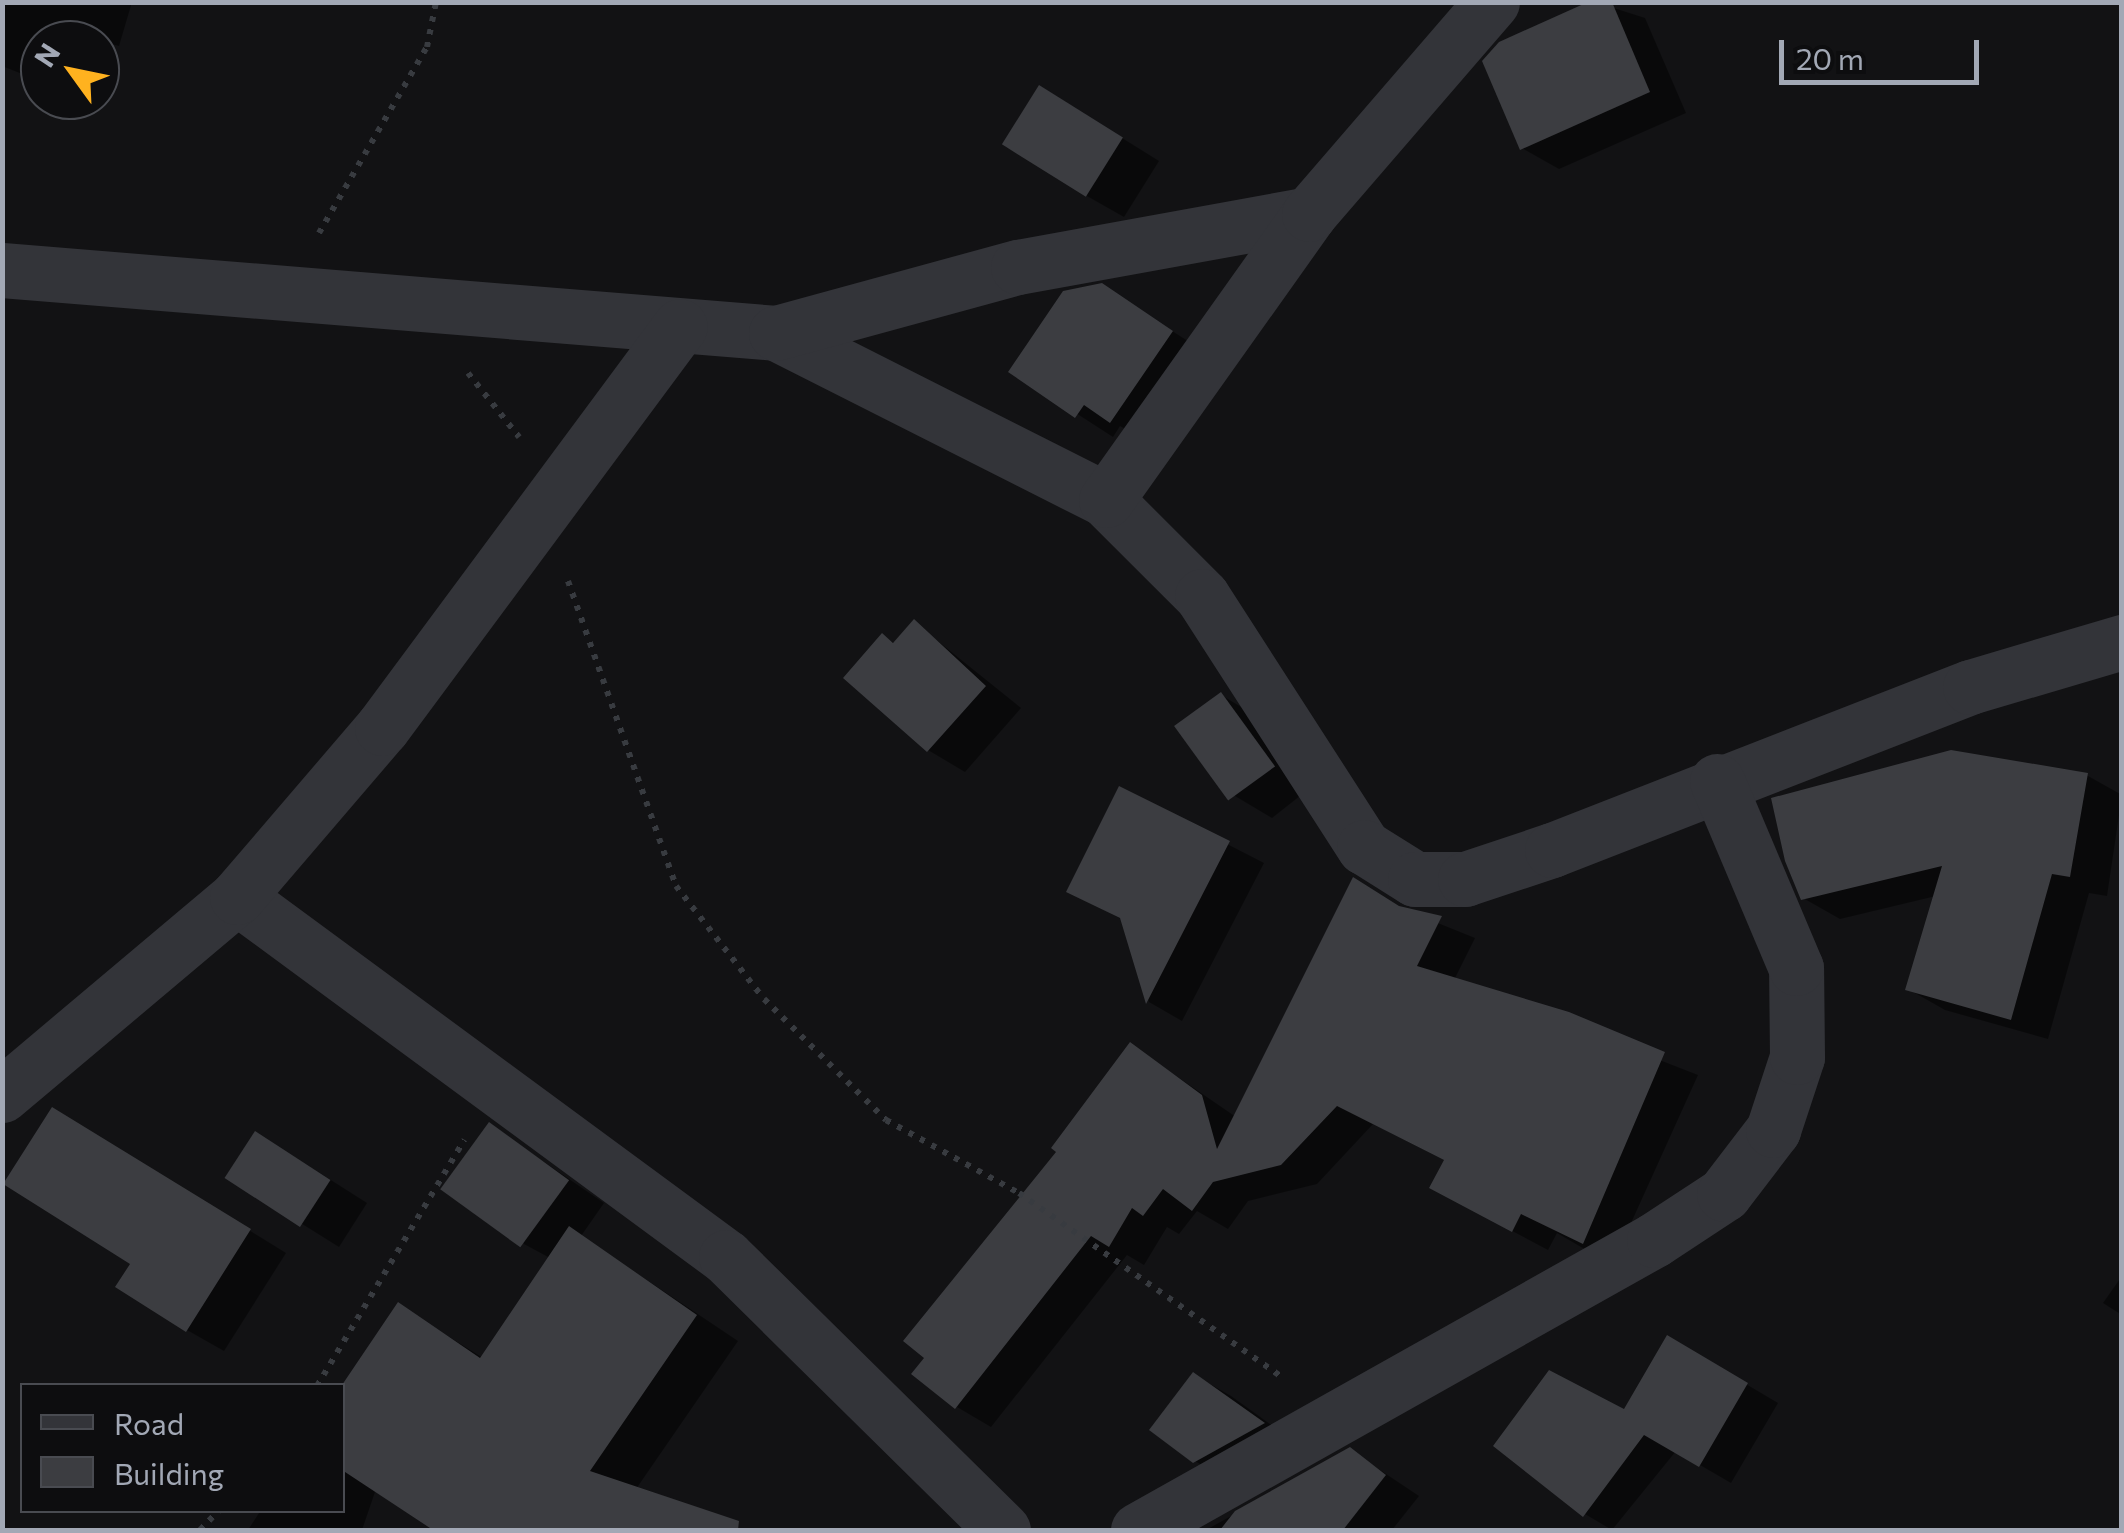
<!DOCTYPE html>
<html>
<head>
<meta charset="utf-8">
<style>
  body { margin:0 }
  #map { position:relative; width:2124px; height:1533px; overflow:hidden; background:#121214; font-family:Commissioner,sans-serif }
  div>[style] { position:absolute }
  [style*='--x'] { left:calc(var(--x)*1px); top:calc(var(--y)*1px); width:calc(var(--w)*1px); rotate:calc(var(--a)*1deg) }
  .shadow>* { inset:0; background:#0007 }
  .building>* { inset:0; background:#3c3d41; transform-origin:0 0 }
  .path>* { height:6px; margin-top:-3px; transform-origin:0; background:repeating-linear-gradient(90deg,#383b40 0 5px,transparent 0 13px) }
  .minor>* { height:55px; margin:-27.5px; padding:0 27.5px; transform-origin:27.5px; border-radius:27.5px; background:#333439 }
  span { translate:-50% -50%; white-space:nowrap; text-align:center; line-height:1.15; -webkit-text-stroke:9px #0d0d0f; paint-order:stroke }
  .frame { position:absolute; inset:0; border:5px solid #a2a8b5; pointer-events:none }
  .legend { position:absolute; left:20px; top:1383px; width:325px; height:130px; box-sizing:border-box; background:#0d0d0f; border:2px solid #494b51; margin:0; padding:12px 18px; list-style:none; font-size:30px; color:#a2a8b5 }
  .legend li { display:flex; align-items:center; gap:20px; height:50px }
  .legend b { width:50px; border:2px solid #494b51 }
  .north { position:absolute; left:20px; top:20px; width:100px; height:100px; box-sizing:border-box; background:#0d0d0f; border:2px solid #494b51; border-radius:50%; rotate:303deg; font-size:28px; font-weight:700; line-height:40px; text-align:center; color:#a2a8b5 }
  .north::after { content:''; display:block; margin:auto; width:35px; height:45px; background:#ffb21f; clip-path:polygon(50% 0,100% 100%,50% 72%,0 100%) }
  .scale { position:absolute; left:1779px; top:40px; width:200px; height:45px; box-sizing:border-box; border:5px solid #a2a8b5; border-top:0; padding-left:12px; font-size:30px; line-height:35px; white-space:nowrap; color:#a2a8b5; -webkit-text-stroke:8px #0d0d0f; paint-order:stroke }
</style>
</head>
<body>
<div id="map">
  <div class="shadow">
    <i style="clip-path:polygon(2px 2px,132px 2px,119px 46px,65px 31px,62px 40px,40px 40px,40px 81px,2px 66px)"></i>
    <i style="clip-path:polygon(1595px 2px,1645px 18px,1686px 113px,1559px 169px,1522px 148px)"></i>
    <i style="clip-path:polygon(1077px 110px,1159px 161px,1124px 217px,1087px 196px)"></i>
    <i style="clip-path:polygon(1102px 286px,1208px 354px,1148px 442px,1120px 426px,1113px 437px,1011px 371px)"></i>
    <i style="clip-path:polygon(914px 622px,1021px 708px,965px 772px,928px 750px,883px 636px,896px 644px)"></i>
    <i style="clip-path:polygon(1221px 695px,1258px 717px,1310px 788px,1272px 818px,1235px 796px)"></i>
    <i style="clip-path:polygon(1951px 752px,2088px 776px,2122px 795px,2107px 896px,2089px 893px,2048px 1039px,1945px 1010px,1908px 989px,1936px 896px,1840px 919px,1803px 898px)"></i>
    <i style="clip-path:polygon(1120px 789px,1264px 863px,1182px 1021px,1149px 1002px,1123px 920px,1069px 891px)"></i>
    <i style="clip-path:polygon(1403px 909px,1475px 938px,1454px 980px,1698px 1075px,1612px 1265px,1557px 1233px,1548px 1250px,1467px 1207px,1446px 1161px,1373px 1124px,1317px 1184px,1248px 1201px,1228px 1229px,1197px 1211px,1179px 1234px,1167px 1227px,1144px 1265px,1127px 1255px,991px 1427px,957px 1407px,1060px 1152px,1131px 1045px,1236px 1117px)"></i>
    <i style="clip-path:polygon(490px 1125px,604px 1203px,581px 1236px,738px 1341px,636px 1489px,720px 1527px,437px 1530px,376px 1489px,362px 1530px,248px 1530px,261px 1510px,342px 1510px,342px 1389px,398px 1305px,483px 1358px,550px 1258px,524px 1244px)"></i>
    <i style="clip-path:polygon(90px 1132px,286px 1253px,224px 1351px,187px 1330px,134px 1263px)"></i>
    <i style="clip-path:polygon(293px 1156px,367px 1203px,339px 1247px,229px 1178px)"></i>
    <i style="clip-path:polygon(2122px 1276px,2122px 1315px,2103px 1303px)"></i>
    <i style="clip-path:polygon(1668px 1338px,1778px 1403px,1731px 1483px,1676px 1451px,1612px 1530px,1585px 1514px,1624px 1412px)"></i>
    <i style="clip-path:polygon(1194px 1375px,1231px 1396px,1299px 1445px,1232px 1483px,1195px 1461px)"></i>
    <i style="clip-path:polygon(1350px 1450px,1419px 1496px,1392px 1530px,1206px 1530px)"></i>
  </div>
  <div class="building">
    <i style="clip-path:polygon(1588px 2px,1612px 2px,1650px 92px,1520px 150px,1482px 61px,1499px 42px)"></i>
    <i style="left:1039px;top:85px;width:99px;height:70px;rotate:32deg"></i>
    <i style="clip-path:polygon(1102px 283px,1173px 331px,1110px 423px,1084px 405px,1075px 418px,1008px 372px,1063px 291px)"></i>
    <i style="clip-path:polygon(914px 619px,986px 686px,927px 752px,843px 678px,882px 633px,893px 643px)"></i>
    <i style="left:1221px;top:692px;width:92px;height:58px;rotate:54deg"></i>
    <i style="clip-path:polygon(1951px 750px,2088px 773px,2070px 877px,2052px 874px,2011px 1020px,1905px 990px,1942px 866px,1801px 900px,1785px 861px,1771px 798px)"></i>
    <i style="clip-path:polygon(1119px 786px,1230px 841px,1146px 1004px,1120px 918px,1066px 892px)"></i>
    <i style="clip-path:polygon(1353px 877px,1399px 906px,1442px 916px,1417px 966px,1569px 1012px,1665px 1052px,1583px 1244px,1521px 1214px,1512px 1232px,1429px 1188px,1444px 1160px,1337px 1106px,1281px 1165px,1213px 1182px,1192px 1211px,1163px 1189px,1143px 1216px,1132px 1208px,1109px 1247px,1091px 1236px,955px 1409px,911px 1374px,924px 1358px,903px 1341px,1056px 1152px,1051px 1148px,1130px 1042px,1202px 1095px,1217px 1149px)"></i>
    <i style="clip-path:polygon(52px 1107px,251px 1229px,186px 1332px,115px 1287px,130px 1264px,3px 1184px)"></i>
    <i style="left:489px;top:1122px;width:99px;height:83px;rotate:36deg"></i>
    <i style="left:255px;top:1131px;width:90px;height:56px;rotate:33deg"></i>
    <i style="clip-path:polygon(569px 1226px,697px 1315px,590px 1471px,739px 1521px,738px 1530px,433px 1530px,342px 1470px,342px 1385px,398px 1302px,480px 1358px)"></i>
    <i style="clip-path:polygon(1667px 1335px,1748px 1383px,1699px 1467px,1644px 1435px,1583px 1517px,1493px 1446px,1549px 1370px,1624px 1409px)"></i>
    <i style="clip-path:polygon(1193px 1372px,1265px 1423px,1193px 1463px,1149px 1430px)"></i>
    <i style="clip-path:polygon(1350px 1447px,1386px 1475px,1343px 1530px,1220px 1530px,1235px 1511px)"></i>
  </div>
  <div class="path">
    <i style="--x:319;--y:233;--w:215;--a:-59.9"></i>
    <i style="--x:427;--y:47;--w:46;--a:-78.7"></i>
    <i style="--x:468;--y:373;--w:82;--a:51.4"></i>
    <i style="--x:568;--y:581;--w:324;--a:70.5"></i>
    <i style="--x:676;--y:886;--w:143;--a:52.1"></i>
    <i style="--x:764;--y:999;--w:172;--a:44.8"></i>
    <i style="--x:886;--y:1120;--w:152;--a:28.8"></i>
    <i style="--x:1019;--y:1193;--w:322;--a:35"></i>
    <i style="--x:317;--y:1386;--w:287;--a:-59.1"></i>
    <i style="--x:200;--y:1530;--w:28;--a:-46"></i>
  </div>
  <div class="minor">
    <i style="--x:2;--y:270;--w:777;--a:4.65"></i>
    <i style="--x:776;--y:333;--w:370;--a:26.8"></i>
    <i style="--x:1106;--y:500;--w:136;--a:45"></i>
    <i style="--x:1202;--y:596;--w:299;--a:57.2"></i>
    <i style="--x:1364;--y:847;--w:60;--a:32.1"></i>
    <i style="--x:1415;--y:879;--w:50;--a:0"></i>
    <i style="--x:1465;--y:879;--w:92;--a:-18.4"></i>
    <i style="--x:1552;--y:850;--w:449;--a:-21.3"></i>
    <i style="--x:1970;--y:687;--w:159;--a:-16.5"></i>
    <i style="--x:776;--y:333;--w:251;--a:-15.3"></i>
    <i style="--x:1018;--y:267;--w:296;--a:-10.3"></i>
    <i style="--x:1106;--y:500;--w:351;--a:-54.6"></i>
    <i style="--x:1309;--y:214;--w:280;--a:-49.2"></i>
    <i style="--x:237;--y:897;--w:607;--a:36.36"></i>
    <i style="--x:726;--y:1257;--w:389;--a:44.6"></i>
    <i style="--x:2;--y:1095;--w:307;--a:-40.1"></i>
    <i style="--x:237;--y:897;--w:223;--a:-49.4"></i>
    <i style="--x:382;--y:728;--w:500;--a:-53.45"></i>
    <i style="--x:1138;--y:1530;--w:592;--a:-29.34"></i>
    <i style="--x:1654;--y:1240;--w:84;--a:-33.3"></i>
    <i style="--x:1724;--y:1194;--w:81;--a:-52.6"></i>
    <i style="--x:1773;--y:1130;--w:77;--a:-71.8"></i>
    <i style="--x:1797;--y:1057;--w:89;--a:-90.6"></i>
    <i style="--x:1796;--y:968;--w:203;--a:-112.9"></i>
  </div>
  <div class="frame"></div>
  <ul class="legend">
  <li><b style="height:12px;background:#333439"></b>Road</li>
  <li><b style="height:28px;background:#3c3d41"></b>Building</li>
  </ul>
  <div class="north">N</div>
  <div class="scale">20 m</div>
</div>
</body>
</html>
